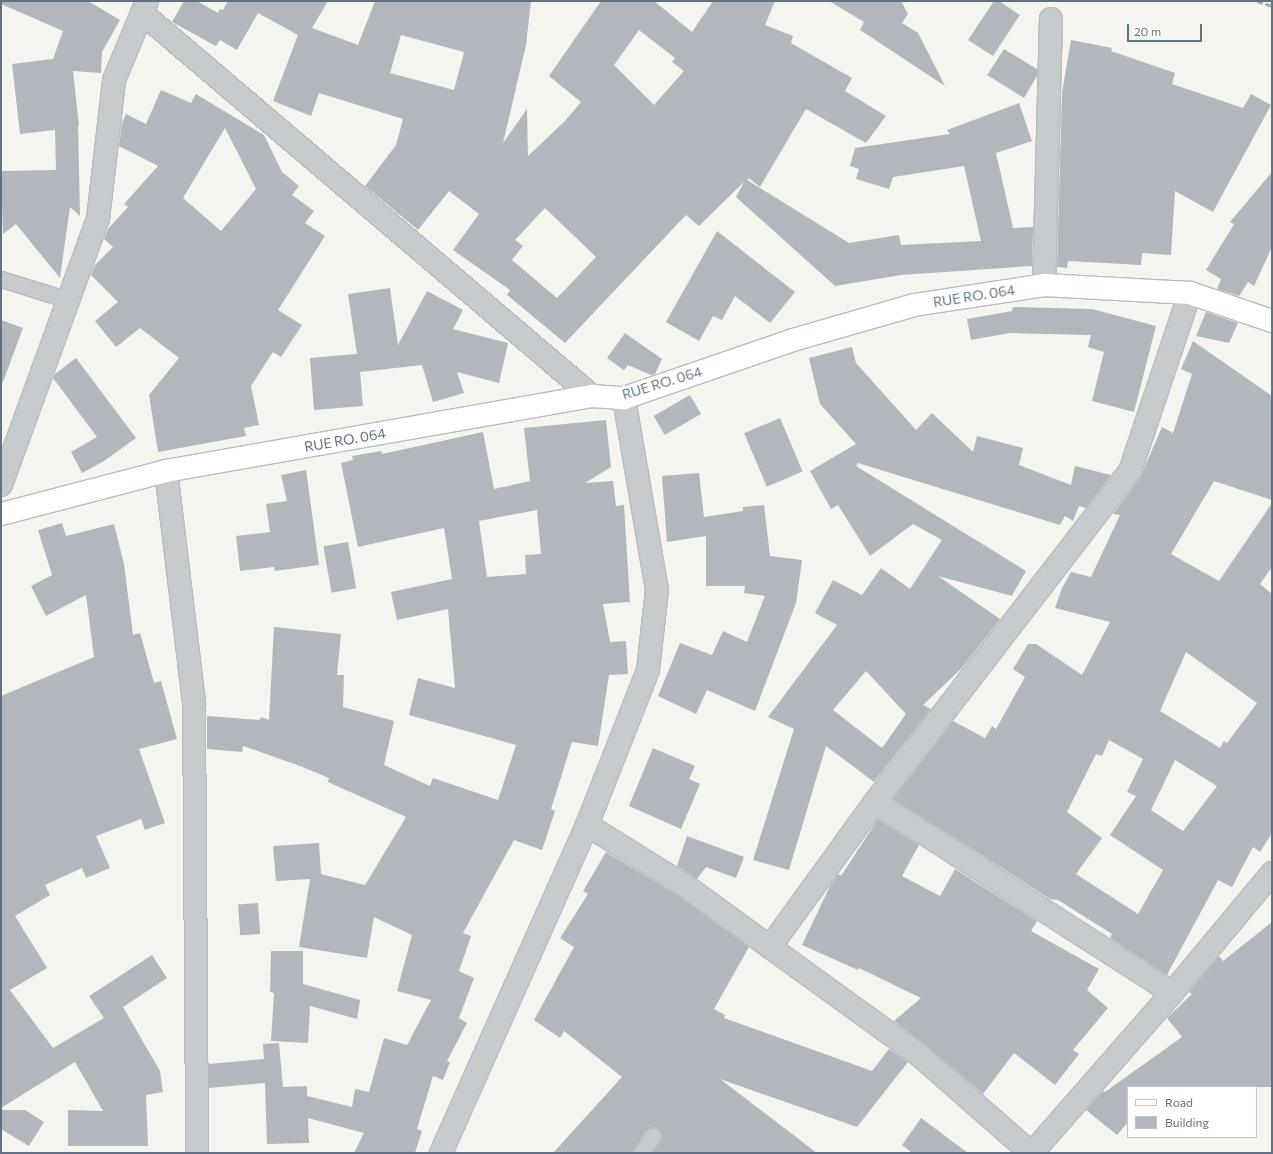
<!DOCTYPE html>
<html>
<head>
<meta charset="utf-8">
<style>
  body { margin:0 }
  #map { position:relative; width:1273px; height:1154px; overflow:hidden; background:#f5f5f0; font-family:Commissioner,sans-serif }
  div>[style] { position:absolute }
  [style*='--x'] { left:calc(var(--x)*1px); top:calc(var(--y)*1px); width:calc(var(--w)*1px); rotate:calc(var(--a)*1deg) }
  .building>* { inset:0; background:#b1b7bd; transform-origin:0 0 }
  .roads { filter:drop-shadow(1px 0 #b8bcc1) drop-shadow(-1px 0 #b8bcc1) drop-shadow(0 1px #b8bcc1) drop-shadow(0 -1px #b8bcc1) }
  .lane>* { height:15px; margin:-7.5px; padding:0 7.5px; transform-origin:7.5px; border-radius:7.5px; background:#c7cacd }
  .street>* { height:22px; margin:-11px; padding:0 11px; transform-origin:11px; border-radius:11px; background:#c7cacd }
  .secondary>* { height:22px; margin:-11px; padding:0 11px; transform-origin:11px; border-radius:11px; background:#fff }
  .rail>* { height:3px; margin-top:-1.5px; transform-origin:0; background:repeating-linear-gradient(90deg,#a4a9b0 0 6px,transparent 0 9px) }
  span { translate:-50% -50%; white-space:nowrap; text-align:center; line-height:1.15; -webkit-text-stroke:4px #fff; paint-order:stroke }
  .street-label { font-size:14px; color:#617184 }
  .frame { position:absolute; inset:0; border:2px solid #617184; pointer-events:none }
  .legend { position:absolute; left:1127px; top:1086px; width:130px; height:52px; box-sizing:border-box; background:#fff; border:1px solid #c0c6ce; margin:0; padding:5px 7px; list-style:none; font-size:12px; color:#617184 }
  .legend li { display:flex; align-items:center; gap:8px; height:20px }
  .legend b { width:20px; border:1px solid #c0c6ce }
  .scale { position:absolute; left:1127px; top:24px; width:75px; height:18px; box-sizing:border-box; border:2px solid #617184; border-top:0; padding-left:5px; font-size:12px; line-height:14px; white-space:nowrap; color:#617184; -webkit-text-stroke:3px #fff; paint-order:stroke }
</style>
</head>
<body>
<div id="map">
  <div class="building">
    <i style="clip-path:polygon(1px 1px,88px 1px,120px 20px,102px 52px,101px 73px,73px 71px,79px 126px,78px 125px,80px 216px,70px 207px,60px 278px,16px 224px,3px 234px,1px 171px,56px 170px,55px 130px,20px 134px,12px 64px,53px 59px,63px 31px,1px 4px)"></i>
    <i style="clip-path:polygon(evenodd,184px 1px,197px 1px,218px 13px,220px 9px,223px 10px,228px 1px,328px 1px,312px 28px,358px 45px,375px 1px,531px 1px,526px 45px,503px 143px,527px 109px,528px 156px,565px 121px,581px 102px,549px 76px,601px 1px,654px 1px,692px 32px,713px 1px,775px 1px,765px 25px,793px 36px,791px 43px,852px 78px,845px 91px,886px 116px,866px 143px,806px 109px,760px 187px,749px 178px,747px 180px,849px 243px,899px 235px,901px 245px,981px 241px,964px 166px,893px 177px,889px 189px,856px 179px,859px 169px,850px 166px,855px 148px,950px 134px,947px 130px,1019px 103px,1032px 141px,996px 153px,1013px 228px,1033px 227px,1032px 266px,901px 275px,835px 286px,736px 197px,744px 182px,699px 226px,686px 215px,565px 343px,507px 295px,510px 290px,453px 250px,479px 214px,449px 191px,418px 230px,365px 186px,396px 145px,403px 119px,319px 93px,311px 116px,273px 101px,298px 35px,258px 13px,237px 50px,220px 40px,216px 46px,172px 22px,184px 1px,639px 30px,675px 58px,672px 62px,684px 71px,654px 105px,614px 65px,639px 30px,184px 1px,401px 35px,464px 52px,454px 90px,390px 73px,401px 35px,184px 1px,545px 208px,596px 257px,557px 298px,512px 260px,523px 246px,515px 240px,545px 208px)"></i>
    <i style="clip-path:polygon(829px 1px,901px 1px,908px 14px,902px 23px,918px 33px,945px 86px,860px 30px,864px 22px)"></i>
    <i style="clip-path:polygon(994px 1px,999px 1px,1020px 15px,993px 56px,968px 40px)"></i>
    <i style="clip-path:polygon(1071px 40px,1112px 48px,1111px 51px,1175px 73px,1172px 84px,1243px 108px,1251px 94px,1271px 105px,1213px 212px,1175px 191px,1171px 255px,1142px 253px,1141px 265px,1068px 261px,1067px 268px,1057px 267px,1062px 93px)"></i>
    <i style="clip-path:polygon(1004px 49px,1037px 69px,1037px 76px,1024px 98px,987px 75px)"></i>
    <i style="clip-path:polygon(evenodd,161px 90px,191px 103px,196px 94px,264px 135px,282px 172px,299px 186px,292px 195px,314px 211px,305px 223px,325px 236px,278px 310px,302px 325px,281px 357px,273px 352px,251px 386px,259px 425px,244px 428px,246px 436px,158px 452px,149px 395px,179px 358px,140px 328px,116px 347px,95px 321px,118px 302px,91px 275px,95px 265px,113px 247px,104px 239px,108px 229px,128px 207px,124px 204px,158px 166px,119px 146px,122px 123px,126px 114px,146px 124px,161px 90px,225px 128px,256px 189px,221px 231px,183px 198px,225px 128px)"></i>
    <i style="clip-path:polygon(1272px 172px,1272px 247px,1254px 286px,1248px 282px,1239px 296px,1217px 289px,1221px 279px,1206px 270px,1234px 224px,1230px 222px)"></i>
    <i style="clip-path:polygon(717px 231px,795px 292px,770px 323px,735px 296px,722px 320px,713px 316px,699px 341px,666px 322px)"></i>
    <i style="clip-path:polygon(390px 288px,398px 345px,427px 291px,463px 310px,453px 329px,508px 343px,499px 383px,457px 372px,464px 393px,433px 402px,422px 365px,360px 372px,363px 406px,314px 410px,310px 358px,357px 354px,348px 294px)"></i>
    <i style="clip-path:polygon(1013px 307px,1092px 309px,1156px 326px,1134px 412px,1092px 401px,1104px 352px,1088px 347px,1091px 335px,1010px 333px,971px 340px,967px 319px,1012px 311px)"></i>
    <i style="clip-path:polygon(1206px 312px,1238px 323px,1229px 343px,1196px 336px)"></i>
    <i style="clip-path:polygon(1px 320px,23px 328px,3px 382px,1px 382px)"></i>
    <i style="clip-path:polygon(625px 333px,662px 359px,655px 374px,651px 375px,628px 365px,624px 370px,607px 358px)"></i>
    <i style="clip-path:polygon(evenodd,1193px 341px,1272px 396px,1272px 500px,1214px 481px,1171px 554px,1219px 581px,1272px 503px,1272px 567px,1260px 584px,1272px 594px,1272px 833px,1260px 852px,1253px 847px,1232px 887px,1218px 880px,1167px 975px,1110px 938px,1112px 934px,1058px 900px,1050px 899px,893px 799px,953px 721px,985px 738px,992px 726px,996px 729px,1025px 677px,1013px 669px,1028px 644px,1036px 644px,1082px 675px,1110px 622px,1055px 608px,1062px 588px,1071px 572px,1091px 577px,1120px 515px,1113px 514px,1140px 478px,1162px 427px,1173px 433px,1192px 374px,1181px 369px,1193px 341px,1186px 652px,1257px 703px,1227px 743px,1224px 741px,1220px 748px,1160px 711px,1186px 652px,1193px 341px,1109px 740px,1143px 759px,1127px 792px,1136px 796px,1110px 835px,1163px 870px,1138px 914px,1076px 874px,1102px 838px,1067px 812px,1096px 754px,1102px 756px,1109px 740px,1193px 341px,1175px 760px,1217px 786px,1183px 831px,1151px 810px,1175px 760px)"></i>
    <i style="clip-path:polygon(evenodd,852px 347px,856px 363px,916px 430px,932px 413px,973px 452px,977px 436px,1023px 448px,1019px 465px,1071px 485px,1075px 466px,1111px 475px,1086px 508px,1079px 506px,1073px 521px,1065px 516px,1060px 525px,858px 463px,856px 466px,1026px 571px,1012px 596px,938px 576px,1000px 619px,961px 669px,923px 705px,931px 709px,874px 782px,826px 746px,789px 870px,753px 860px,794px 729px,768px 717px,837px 625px,815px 613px,833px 580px,862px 595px,881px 568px,910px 589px,942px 540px,913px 524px,870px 556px,838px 505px,831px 509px,810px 471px,856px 444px,820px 404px,809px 358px,852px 347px,866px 671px,906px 714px,882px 748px,833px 710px,866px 671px)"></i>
    <i style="clip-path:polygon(76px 358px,136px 438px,104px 461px,82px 473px,71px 452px,97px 437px,53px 378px,55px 374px)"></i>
    <i style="left:690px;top:395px;width:22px;height:42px;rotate:60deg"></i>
    <i style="left:780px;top:418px;width:58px;height:39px;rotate:67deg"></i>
    <i style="clip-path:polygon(evenodd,606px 420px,611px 467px,585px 483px,613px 481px,616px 506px,624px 505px,630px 602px,603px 604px,610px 642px,626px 641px,628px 674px,609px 675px,598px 746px,572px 742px,551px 809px,555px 811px,542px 850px,514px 840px,463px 933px,471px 936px,459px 971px,474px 978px,459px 1018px,467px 1023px,447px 1061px,450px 1062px,443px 1080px,433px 1076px,417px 1129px,422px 1131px,415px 1153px,354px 1153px,364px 1133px,308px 1118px,309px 1143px,267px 1144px,265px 1083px,209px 1088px,209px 1064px,264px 1059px,263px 1044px,279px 1043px,283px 1087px,307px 1086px,307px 1096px,352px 1107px,355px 1089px,369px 1092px,384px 1038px,407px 1045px,431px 1000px,397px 991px,412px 935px,374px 917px,367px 958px,299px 947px,310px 879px,276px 881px,273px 846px,319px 843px,321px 874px,365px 885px,406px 817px,328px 782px,329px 778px,300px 766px,243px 746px,242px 752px,207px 749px,207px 716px,260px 720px,261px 717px,269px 720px,274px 627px,341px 634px,337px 675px,344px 675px,343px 707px,394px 721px,384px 765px,430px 786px,433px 778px,498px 800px,516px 745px,409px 715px,418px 678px,455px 688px,448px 609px,397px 620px,391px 592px,452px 579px,444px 528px,358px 547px,341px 463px,353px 460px,352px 456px,381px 451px,382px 454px,483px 432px,494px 489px,530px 481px,524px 428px,606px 420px,537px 510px,541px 554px,525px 555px,526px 574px,487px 577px,479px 521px,537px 510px)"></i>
    <i style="clip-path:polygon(306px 470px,319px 565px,275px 571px,274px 567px,240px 571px,236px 536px,270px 532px,266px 504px,287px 501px,281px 475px)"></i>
    <i style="clip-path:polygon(699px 473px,704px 517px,743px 511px,743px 507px,764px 505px,770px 556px,802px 560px,796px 603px,755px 711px,707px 690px,696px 714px,658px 696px,680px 643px,712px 655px,723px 631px,747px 642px,765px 596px,744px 593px,745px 586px,706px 586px,706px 536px,667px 542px,662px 476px)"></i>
    <i style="clip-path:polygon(62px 523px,66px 536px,114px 524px,124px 564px,133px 635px,140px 633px,154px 683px,161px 681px,177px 739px,139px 749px,165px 823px,145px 830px,141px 819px,96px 836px,110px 868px,86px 878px,82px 868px,45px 885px,50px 895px,15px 916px,47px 968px,10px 990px,53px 1048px,104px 1018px,89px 996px,152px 955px,167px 978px,123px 1007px,160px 1071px,163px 1092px,146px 1095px,148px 1146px,68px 1146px,68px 1110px,103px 1111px,75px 1062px,1px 1108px,1px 696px,94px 657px,86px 595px,46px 616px,31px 586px,52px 575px,38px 530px)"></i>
    <i style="left:348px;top:542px;width:47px;height:25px;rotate:80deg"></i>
    <i style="clip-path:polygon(653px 748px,695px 766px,689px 779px,700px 784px,681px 829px,629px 806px)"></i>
    <i style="clip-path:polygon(878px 819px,919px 845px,902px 876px,940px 896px,955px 869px,1037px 921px,1031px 931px,1099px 969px,1087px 990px,1108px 1008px,1073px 1050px,1079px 1054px,1055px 1085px,1014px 1053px,983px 1094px,927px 1046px,894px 1021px,921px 998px,859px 968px,858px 970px,802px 945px,830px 886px,838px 874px,841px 876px)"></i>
    <i style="clip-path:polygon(687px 836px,744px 857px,736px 878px,706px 867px,697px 879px,677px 866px)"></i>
    <i style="clip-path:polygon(606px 852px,680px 897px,749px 947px,714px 1009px,725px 1015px,724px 1018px,872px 1071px,889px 1049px,908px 1062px,857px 1127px,720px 1079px,817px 1153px,652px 1153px,662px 1136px,658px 1129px,653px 1127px,646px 1131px,632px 1153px,553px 1153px,622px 1077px,564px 1031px,560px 1038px,534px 1020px,574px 947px,560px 938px,588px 894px,583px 891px)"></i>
    <i style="left:258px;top:903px;width:31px;height:20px;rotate:86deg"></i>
    <i style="clip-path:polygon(1272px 922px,1272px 1087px,1128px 1087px,1128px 1122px,1117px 1135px,1086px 1110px,1103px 1091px,1105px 1092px,1182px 1037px,1167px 1018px,1192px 994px,1189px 992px,1219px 956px,1223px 961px)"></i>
    <i style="clip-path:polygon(271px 951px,303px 951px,303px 984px,360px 1000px,357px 1019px,310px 1006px,308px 1043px,271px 1041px,274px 993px,270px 992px)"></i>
    <i style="clip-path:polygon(1px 1110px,25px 1110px,44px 1122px,29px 1146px,1px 1129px)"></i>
    <i style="clip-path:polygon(921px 1118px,968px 1153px,912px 1153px,902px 1145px)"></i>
  </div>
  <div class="roads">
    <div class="lane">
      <i style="--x:1;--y:279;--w:71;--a:17.2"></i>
      <i style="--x:641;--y:1153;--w:21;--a:-55"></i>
    </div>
    <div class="street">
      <i style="--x:142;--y:13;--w:591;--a:40.4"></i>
      <i style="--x:1044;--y:285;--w:266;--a:-88.5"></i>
      <i style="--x:166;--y:471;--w:233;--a:83.1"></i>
      <i style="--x:194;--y:702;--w:451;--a:89.6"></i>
      <i style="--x:1;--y:485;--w:283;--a:-70"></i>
      <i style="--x:98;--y:219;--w:140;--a:-83.4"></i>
      <i style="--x:114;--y:80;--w:86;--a:-67.3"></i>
      <i style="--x:875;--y:802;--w:353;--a:32.7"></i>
      <i style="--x:587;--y:825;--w:118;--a:31.8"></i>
      <i style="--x:687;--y:887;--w:102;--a:35.9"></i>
      <i style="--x:770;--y:947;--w:179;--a:-54.1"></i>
      <i style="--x:875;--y:802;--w:418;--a:-52.4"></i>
      <i style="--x:1130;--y:471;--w:188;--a:-71.4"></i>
      <i style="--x:770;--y:947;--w:184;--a:35.9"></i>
      <i style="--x:919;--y:1055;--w:149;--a:41.2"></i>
      <i style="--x:441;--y:1153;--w:359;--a:-66"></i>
      <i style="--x:587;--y:825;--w:167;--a:-68.5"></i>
      <i style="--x:648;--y:670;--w:81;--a:-83.6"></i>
      <i style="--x:657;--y:590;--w:195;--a:-99.8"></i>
      <i style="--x:1032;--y:1153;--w:213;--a:-48.8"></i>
      <i style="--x:1172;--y:993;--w:156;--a:-50.2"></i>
    </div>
    <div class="secondary">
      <i style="--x:1;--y:514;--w:171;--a:-14.6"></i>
      <i style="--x:166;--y:471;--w:433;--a:-10"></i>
      <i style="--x:592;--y:396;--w:32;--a:4"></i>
      <i style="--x:624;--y:398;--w:179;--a:-18.9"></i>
      <i style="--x:793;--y:340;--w:126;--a:-16.1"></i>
      <i style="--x:914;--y:305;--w:132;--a:-8.7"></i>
      <i style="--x:1044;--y:285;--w:146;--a:3.1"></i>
      <i style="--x:1190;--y:293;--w:87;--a:18.9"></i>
    </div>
  </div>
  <div class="rail">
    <i style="--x:1257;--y:1;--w:16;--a:18"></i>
  </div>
  <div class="street-label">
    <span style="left:974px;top:296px;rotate:-9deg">RUE RO. 064</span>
    <span style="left:662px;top:383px;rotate:-17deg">RUE RO. 064</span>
    <span style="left:345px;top:440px;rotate:-10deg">RUE RO. 064</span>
  </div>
  <div class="frame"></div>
  <ul class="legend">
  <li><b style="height:5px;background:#fff"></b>Road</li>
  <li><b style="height:11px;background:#b1b7bd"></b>Building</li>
  </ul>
  <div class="scale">20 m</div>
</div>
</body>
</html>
